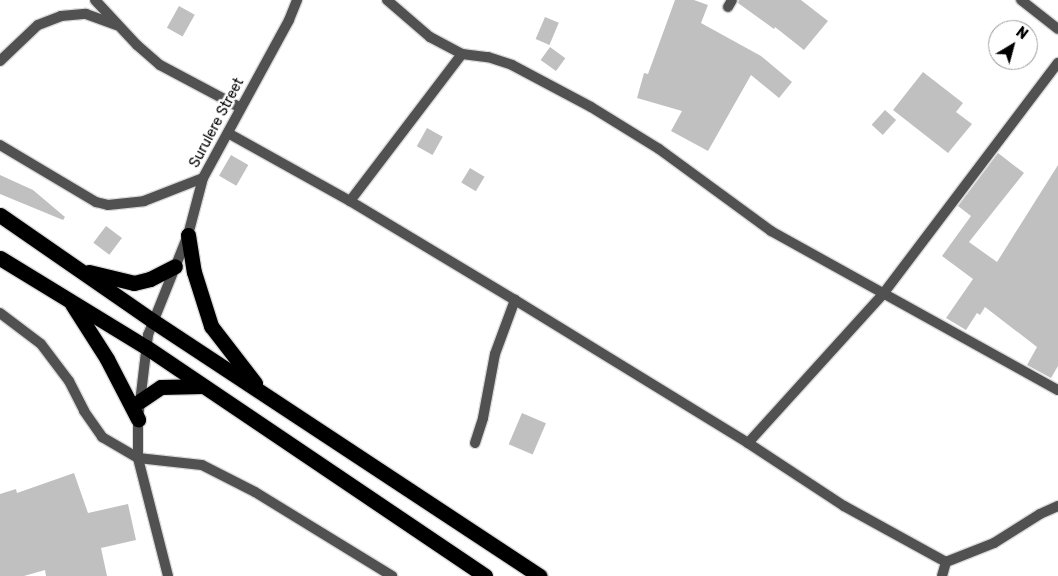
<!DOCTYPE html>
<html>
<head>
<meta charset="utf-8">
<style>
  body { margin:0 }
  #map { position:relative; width:1058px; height:576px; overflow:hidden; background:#fff; font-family:Rubik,sans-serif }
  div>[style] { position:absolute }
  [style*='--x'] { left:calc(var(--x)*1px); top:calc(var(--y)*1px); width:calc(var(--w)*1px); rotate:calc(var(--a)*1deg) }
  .building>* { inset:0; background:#c0c0c0; transform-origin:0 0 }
  .roads { filter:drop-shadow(1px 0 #dbdbdb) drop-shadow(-1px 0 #dbdbdb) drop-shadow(0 1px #dbdbdb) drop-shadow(0 -1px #dbdbdb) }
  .street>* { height:10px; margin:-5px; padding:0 5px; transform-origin:5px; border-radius:5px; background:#515151 }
  .highway>* { height:15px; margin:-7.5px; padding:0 7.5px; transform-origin:7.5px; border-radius:7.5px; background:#000 }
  span { translate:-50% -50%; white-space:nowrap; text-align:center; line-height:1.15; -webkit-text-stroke:5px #fff; paint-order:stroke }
  .street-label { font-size:14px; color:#000 }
  .north { position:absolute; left:988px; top:20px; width:50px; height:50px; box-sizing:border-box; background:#fff; border:1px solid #999; border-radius:50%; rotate:37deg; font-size:14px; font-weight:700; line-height:20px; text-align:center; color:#000 }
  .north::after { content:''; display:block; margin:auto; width:18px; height:22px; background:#000; clip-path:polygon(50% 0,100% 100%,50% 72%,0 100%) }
</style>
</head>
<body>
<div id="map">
  <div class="building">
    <i style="clip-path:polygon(675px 0,694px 0,708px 5px,701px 23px,761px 56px,792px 82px,779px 98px,751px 75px,708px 151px,671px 131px,682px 111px,637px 98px,644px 73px,648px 74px)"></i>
    <i style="clip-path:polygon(739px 0,801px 0,828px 21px,804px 50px,775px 27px,774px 29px,738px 3px)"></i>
    <i style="left:179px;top:6px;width:18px;height:25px;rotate:29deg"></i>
    <i style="left:545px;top:17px;width:15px;height:24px;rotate:23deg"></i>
    <i style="left:550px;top:47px;width:19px;height:16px;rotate:36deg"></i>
    <i style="clip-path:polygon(923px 72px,963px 103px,956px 112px,972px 124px,948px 153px,893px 110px)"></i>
    <i style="left:885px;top:110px;width:15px;height:20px;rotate:42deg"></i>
    <i style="left:427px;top:128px;width:18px;height:21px;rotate:29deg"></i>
    <i style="clip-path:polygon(998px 153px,1024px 173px,969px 242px,997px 262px,1058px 165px,1058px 366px,1051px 378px,1027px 365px,1037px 347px,985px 307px,980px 315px,977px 313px,966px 330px,946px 318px,973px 279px,942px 256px,971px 216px,958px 206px)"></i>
    <i style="left:231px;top:155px;width:20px;height:24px;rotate:30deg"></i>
    <i style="left:470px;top:168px;width:17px;height:17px;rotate:31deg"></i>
    <i style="clip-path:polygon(0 175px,33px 190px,65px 217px,63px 220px,0 194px)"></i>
    <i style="left:106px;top:226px;width:20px;height:21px;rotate:37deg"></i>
    <i style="left:522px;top:413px;width:26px;height:34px;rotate:23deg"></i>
    <i style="clip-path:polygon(74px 473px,88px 513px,128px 504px,136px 540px,101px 548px,107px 576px,46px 576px,45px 570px,24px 576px,0 576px,0 494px,16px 489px,17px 493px)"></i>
  </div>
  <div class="roads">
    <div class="street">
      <i style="--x:95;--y:0;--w:62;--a:47"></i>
      <i style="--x:137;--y:45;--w:30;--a:41"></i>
      <i style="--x:160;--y:65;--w:89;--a:28"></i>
      <i style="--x:387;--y:0;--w:57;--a:40.7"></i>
      <i style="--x:430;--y:37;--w:36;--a:28"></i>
      <i style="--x:1021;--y:0;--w:47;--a:38.1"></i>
      <i style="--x:728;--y:7;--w:8;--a:-60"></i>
      <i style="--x:0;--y:61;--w:52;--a:-43.5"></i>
      <i style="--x:38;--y:25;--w:25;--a:-21"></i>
      <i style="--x:61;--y:16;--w:25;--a:-5"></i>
      <i style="--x:86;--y:14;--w:33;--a:20"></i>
      <i style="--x:228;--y:133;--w:140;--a:29.1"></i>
      <i style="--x:350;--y:201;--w:192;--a:31"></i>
      <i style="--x:515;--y:300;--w:273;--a:31.5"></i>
      <i style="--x:748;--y:443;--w:115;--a:33.3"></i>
      <i style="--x:844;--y:506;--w:116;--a:28.8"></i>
      <i style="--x:946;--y:562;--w:52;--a:-21.6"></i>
      <i style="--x:994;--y:543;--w:54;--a:-32.2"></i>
      <i style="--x:1040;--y:514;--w:20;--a:-24"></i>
      <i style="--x:0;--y:145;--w:112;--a:30.7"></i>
      <i style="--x:96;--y:202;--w:12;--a:14"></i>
      <i style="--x:108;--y:205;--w:36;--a:-6"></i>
      <i style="--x:144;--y:201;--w:63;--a:-21.3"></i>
      <i style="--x:350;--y:201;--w:185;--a:-52.7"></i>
      <i style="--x:462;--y:54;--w:26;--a:7"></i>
      <i style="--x:488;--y:57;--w:25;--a:18"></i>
      <i style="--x:512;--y:65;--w:89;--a:28"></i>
      <i style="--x:591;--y:107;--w:80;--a:31.7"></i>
      <i style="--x:659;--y:149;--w:139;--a:36.2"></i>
      <i style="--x:771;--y:231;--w:328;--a:29"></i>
      <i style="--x:0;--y:313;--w:51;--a:37.1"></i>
      <i style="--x:41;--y:344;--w:46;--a:52.9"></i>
      <i style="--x:69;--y:381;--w:34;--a:63"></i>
      <i style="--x:84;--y:411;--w:32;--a:55"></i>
      <i style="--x:102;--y:437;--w:42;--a:30.3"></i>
      <i style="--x:138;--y:458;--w:64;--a:6.2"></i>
      <i style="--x:202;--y:465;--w:59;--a:27"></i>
      <i style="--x:255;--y:492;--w:161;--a:31.5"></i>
      <i style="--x:475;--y:443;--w:26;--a:-72"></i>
      <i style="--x:483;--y:418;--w:65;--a:-79.4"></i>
      <i style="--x:495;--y:354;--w:58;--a:-69.7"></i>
      <i style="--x:748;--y:443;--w:201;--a:-47.8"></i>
      <i style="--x:883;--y:294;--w:290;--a:-52.9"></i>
      <i style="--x:168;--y:576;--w:122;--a:-104.3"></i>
      <i style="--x:138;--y:458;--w:39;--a:-90"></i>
      <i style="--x:138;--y:419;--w:85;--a:-83.2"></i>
      <i style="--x:148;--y:335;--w:108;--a:-68.2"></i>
      <i style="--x:188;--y:235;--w:59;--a:-75.3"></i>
      <i style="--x:203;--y:178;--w:180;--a:-61.4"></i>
      <i style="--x:289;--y:20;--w:22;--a:-68"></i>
      <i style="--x:942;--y:576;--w:15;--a:-74"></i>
    </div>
    <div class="highway">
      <i style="--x:0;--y:215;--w:186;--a:34.7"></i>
      <i style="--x:153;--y:321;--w:463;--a:33.4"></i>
      <i style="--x:188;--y:235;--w:37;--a:81"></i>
      <i style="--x:194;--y:272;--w:57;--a:72.5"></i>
      <i style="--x:211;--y:326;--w:72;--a:52.3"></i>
      <i style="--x:0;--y:258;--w:171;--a:31.4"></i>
      <i style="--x:146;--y:347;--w:409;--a:34"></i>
      <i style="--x:89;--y:272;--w:46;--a:13.7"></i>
      <i style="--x:134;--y:283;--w:16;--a:-14"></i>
      <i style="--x:150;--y:279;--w:28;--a:-27"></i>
      <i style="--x:72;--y:304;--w:65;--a:57.5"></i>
      <i style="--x:107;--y:359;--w:68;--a:62.7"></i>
      <i style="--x:140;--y:401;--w:25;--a:-34"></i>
      <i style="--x:161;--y:387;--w:42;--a:-1.4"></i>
    </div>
  </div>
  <div class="street-label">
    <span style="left:217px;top:123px;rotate:-62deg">Surulere Street</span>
  </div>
  <div class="north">N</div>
</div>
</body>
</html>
